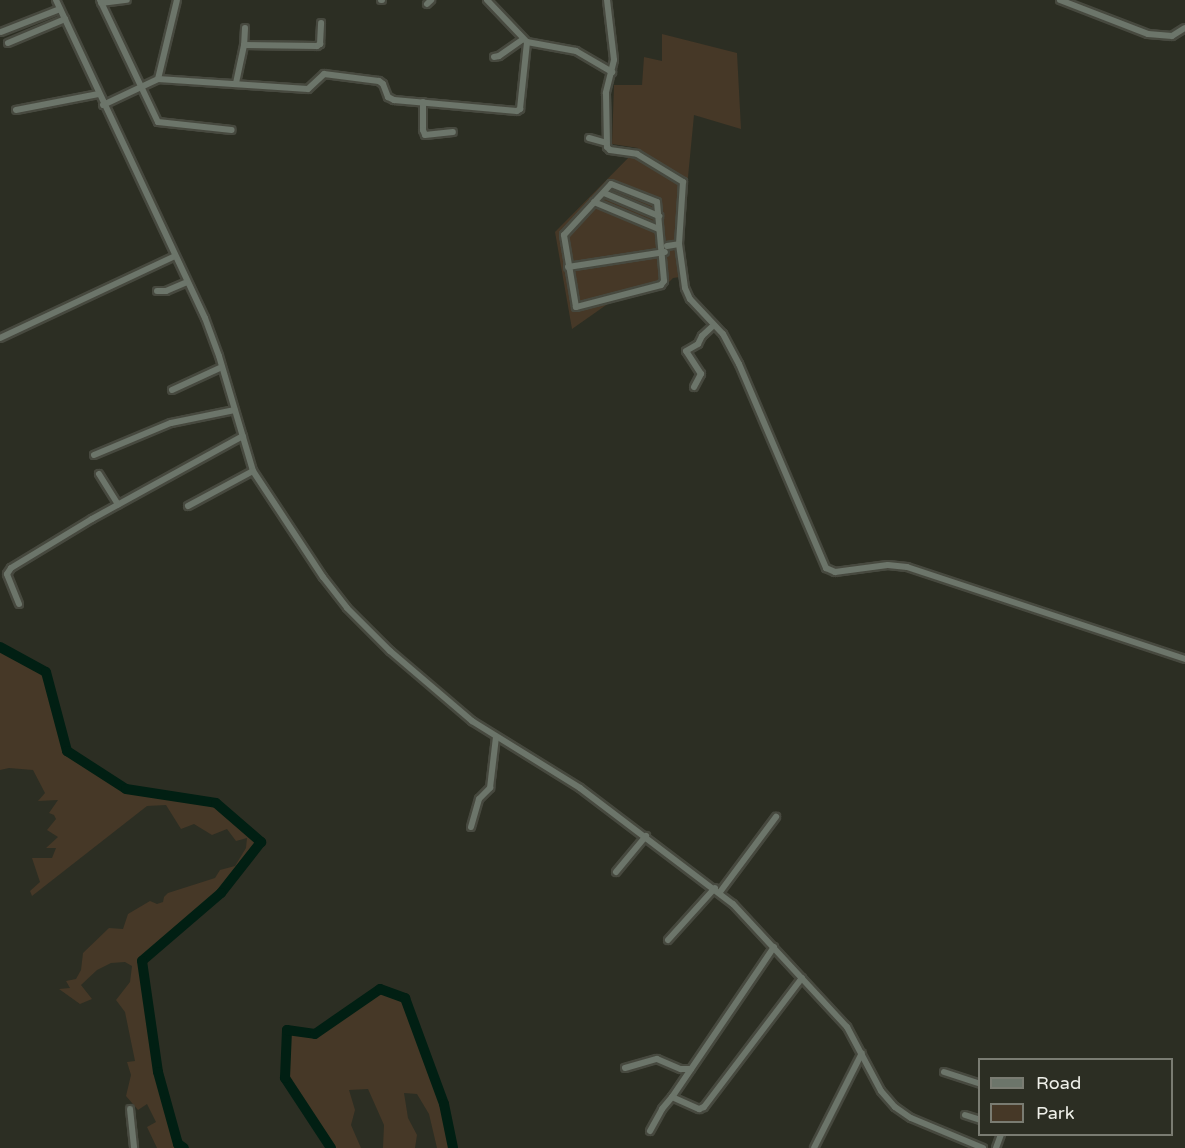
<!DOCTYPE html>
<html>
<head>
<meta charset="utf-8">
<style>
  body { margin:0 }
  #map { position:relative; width:1185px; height:1148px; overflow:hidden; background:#2c2e23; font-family:"Varela Round",sans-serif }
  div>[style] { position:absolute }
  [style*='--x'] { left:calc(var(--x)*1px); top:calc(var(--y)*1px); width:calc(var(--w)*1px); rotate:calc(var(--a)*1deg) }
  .green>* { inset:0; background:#463827 }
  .river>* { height:10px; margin:-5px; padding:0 5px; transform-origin:5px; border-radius:5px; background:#011f13 }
  .roads { filter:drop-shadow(2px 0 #47493f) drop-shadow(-2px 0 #47493f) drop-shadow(0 2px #47493f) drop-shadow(0 -2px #47493f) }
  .minor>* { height:6px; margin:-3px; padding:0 3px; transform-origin:3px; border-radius:3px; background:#6c756a }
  span { translate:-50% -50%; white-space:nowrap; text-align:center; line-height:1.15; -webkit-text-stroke:6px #2c2e23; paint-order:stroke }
  .legend { position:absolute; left:978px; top:1058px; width:195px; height:78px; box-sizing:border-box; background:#2c2e23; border:2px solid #7a7c72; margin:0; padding:8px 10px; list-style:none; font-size:18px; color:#eff0e9 }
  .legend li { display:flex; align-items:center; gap:12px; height:30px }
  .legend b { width:30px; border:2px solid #7a7c72 }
</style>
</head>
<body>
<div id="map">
  <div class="green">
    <i style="clip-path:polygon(662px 34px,737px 53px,741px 129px,694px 115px,682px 239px,685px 265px,678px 266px,680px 277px,673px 278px,662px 289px,619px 296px,572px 329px,555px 232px,638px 148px,612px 144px,614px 85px,642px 85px,644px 57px,662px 61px)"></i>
    <i style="clip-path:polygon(0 647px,46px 672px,68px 751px,126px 789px,216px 803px,261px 842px,221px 893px,142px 961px,158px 1072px,181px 1146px,184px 1148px,157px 1148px,147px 1127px,156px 1122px,147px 1104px,138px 1110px,126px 1096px,131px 1075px,127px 1062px,135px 1061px,125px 1012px,116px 1000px,130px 982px,132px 966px,125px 962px,111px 963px,97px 970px,81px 985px,92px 999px,80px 1004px,59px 989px,70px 988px,66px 981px,76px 979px,81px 970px,83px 953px,109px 928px,123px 929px,128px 914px,150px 901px,157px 904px,163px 902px,164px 897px,168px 893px,215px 878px,220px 870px,235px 866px,246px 848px,247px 838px,236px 841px,227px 829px,212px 835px,194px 824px,181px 829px,166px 805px,147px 806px,32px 896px,30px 891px,40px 882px,32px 858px,52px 858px,56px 848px,46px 848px,58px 837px,47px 830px,56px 819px,54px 815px,49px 813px,58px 800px,38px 801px,45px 793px,33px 770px,9px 768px,0 770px)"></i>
    <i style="clip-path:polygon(380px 989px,405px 998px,444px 1104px,453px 1148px,437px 1148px,429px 1114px,417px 1094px,404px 1093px,408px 1118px,417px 1135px,415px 1148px,383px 1148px,384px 1125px,368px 1089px,349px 1090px,355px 1110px,351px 1125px,361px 1148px,331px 1148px,285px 1078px,287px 1030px,311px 1034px)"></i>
  </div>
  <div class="river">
    <i style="--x:0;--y:647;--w:52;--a:28.5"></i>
    <i style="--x:46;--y:672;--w:82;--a:75.1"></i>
    <i style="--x:67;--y:751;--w:70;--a:32.8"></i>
    <i style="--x:126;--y:789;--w:91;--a:8.8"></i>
    <i style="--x:216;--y:803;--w:60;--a:40.9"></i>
    <i style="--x:261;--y:842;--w:65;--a:128.1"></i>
    <i style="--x:221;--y:893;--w:104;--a:139.3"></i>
    <i style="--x:142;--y:961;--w:112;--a:81.8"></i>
    <i style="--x:158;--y:1072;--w:75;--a:74.5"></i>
    <i style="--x:178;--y:1144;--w:7;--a:34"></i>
    <i style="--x:331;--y:1148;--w:84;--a:-123.3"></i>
    <i style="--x:285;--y:1078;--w:48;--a:-87.6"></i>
    <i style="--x:287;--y:1030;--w:28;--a:8"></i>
    <i style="--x:315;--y:1034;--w:79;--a:-34.7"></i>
    <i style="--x:380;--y:989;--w:27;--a:20"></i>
    <i style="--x:405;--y:998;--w:113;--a:69.8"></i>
    <i style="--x:444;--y:1104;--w:45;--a:78.4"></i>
  </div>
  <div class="roads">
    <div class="minor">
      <i style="--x:56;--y:0;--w:351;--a:64.9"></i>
      <i style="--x:205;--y:318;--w:40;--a:69.8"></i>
      <i style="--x:219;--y:356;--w:120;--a:73.5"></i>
      <i style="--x:253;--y:471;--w:127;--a:56.6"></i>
      <i style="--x:323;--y:577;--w:39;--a:52"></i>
      <i style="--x:347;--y:608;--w:61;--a:45"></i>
      <i style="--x:390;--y:651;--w:108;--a:40.5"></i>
      <i style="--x:472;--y:721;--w:127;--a:31.8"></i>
      <i style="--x:580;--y:788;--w:192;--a:37.2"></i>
      <i style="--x:733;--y:904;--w:168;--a:47.2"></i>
      <i style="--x:847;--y:1027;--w:72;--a:62"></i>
      <i style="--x:881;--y:1091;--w:21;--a:49"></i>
      <i style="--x:895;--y:1107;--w:19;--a:35"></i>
      <i style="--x:911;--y:1118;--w:78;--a:22.6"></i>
      <i style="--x:100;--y:0;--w:135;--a:64.6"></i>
      <i style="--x:158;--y:122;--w:74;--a:6.2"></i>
      <i style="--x:381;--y:0;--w:1;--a:0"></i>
      <i style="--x:487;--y:0;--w:58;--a:46.4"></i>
      <i style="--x:527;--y:42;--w:50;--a:10.4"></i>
      <i style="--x:576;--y:51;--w:42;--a:30.3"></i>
      <i style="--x:607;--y:0;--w:60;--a:83.3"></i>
      <i style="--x:614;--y:60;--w:34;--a:104"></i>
      <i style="--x:606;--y:93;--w:54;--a:88.9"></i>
      <i style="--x:607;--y:147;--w:4;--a:45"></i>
      <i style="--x:610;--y:150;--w:27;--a:8"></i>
      <i style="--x:637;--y:154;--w:54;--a:31.3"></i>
      <i style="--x:683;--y:182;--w:62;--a:93.7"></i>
      <i style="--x:679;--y:244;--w:44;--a:82.2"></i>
      <i style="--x:685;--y:288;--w:12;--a:66"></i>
      <i style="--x:690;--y:299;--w:48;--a:46.7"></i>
      <i style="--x:723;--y:334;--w:34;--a:62"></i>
      <i style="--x:739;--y:364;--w:222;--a:66.9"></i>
      <i style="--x:826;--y:568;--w:10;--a:24"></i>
      <i style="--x:835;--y:572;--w:53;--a:-7.5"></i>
      <i style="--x:888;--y:565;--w:19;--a:6"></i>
      <i style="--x:907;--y:567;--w:293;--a:18.3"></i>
      <i style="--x:1060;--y:0;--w:94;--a:21.1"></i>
      <i style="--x:1148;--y:34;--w:24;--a:5"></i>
      <i style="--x:1172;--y:36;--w:15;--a:-32"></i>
      <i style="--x:101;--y:3;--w:26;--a:-7"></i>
      <i style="--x:427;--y:4;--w:6;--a:-45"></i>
      <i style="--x:245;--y:28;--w:17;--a:93"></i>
      <i style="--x:244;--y:45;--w:73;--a:0.8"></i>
      <i style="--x:317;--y:46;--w:4;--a:-34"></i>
      <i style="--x:320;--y:44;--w:21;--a:-87"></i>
      <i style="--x:1;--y:32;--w:63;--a:-21.3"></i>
      <i style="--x:8;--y:43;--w:62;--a:-22.8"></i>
      <i style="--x:494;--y:57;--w:5;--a:-11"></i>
      <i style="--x:499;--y:56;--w:29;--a:-35"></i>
      <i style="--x:158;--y:79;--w:81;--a:-76.5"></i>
      <i style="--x:236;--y:83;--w:39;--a:-78"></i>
      <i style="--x:423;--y:102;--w:28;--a:90"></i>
      <i style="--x:423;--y:130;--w:5;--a:68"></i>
      <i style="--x:425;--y:135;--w:28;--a:-6"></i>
      <i style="--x:103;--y:105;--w:61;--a:-25.3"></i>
      <i style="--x:158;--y:79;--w:150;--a:3.8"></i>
      <i style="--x:308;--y:89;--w:22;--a:-43"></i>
      <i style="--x:324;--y:74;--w:55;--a:7.3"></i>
      <i style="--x:379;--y:81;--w:5;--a:37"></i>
      <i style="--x:383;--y:84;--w:14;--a:69"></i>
      <i style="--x:388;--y:97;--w:7;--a:27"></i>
      <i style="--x:394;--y:100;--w:123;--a:5.1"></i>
      <i style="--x:517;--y:111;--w:4;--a:-34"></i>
      <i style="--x:520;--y:109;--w:67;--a:-84"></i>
      <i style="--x:16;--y:110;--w:84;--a:-11"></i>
      <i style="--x:589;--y:138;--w:18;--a:16"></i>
      <i style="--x:611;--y:184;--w:49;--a:21.4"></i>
      <i style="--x:657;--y:202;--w:79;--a:84.9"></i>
      <i style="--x:664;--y:281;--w:5;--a:127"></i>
      <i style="--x:661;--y:285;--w:88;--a:165.5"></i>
      <i style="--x:576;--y:307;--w:73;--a:-99.5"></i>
      <i style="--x:564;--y:235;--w:69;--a:-47.3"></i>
      <i style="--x:604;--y:193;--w:60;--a:22.7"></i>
      <i style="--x:594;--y:202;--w:70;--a:22.6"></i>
      <i style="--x:667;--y:246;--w:12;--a:-9"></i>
      <i style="--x:568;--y:267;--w:98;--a:-8.8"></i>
      <i style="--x:157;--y:291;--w:9;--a:0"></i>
      <i style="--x:166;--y:291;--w:23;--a:-23"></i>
      <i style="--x:0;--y:338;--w:193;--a:-25.1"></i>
      <i style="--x:694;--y:387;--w:15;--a:-62"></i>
      <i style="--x:701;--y:374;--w:27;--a:-123"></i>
      <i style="--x:686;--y:351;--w:14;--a:-30"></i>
      <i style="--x:698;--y:344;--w:9;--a:-63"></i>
      <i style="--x:702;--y:336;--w:16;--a:-43"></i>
      <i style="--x:172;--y:390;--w:55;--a:-24.7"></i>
      <i style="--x:94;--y:455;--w:83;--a:-22.6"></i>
      <i style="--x:171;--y:423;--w:65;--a:-11.5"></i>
      <i style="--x:99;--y:474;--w:36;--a:58"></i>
      <i style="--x:188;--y:506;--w:74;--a:-28.3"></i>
      <i style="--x:19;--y:604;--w:32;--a:-112"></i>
      <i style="--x:7;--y:574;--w:7;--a:-56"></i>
      <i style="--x:11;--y:568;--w:95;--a:-31.2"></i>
      <i style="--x:92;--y:519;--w:172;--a:-28.8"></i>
      <i style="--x:471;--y:827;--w:29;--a:-74"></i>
      <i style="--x:479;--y:799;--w:16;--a:-45"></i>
      <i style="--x:490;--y:788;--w:51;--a:-83.3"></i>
      <i style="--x:616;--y:872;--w:47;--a:-50.2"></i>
      <i style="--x:720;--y:892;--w:94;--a:-53.3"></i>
      <i style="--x:668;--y:940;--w:70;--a:-47.9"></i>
      <i style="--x:774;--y:947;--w:181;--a:124.2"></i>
      <i style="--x:672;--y:1097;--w:30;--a:24"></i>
      <i style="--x:699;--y:1109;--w:5;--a:-22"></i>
      <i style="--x:704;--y:1107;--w:162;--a:-52.8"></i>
      <i style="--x:625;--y:1068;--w:33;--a:-16"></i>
      <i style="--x:657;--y:1059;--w:26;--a:23"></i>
      <i style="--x:681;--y:1069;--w:10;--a:0"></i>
      <i style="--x:944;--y:1072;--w:38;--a:18"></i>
      <i style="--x:130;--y:1109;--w:39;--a:84"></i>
      <i style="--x:965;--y:1115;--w:16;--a:18"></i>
      <i style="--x:650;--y:1131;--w:25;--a:-61"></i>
      <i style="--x:662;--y:1109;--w:16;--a:-50"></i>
      <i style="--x:814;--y:1148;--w:106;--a:-63.2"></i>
      <i style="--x:996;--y:1148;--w:15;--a:-70"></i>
    </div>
  </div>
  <ul class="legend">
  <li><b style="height:8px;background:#6c756a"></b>Road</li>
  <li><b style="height:16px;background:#463827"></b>Park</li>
  </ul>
</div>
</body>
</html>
